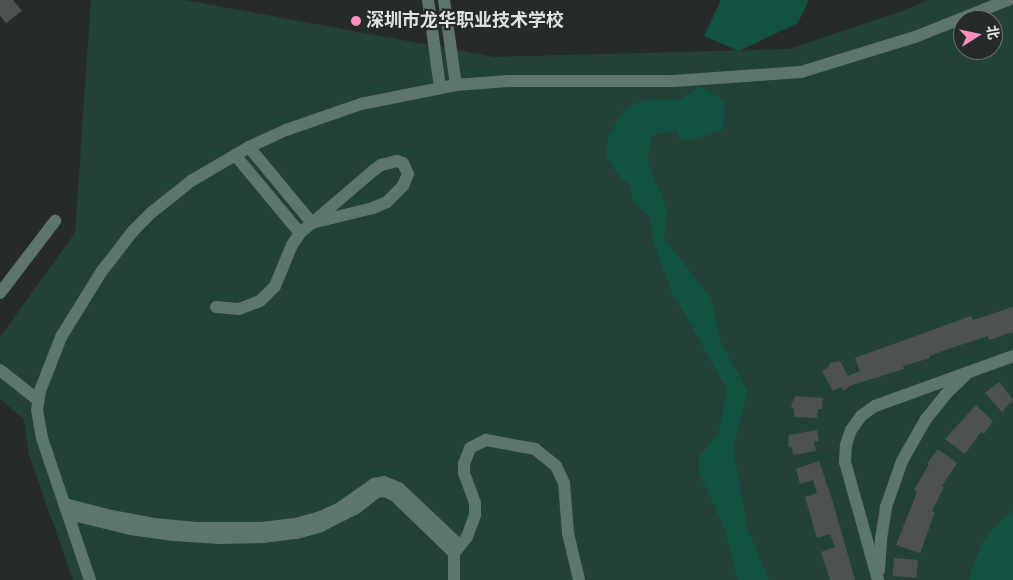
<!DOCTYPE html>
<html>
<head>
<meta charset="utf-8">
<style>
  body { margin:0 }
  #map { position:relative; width:1013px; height:580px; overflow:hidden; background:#262b29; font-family:Spectral,"Noto Sans SC",serif }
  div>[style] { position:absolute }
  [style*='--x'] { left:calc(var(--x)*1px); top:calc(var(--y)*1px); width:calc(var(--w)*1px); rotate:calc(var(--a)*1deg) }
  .green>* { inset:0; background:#224238 }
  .water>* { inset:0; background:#125242 }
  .building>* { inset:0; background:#4d5250; transform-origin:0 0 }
  .minor>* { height:12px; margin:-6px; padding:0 6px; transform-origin:6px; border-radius:6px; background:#5d756d }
  .dots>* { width:14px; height:14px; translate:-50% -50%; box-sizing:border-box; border:2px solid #262b29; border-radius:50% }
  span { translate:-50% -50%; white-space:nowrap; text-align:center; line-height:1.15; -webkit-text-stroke:4.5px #262b29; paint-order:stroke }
  .poi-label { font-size:18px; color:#dfe2e1; font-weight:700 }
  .left { translate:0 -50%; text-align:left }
  .north { position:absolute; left:953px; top:10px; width:50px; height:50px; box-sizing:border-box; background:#262b29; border:1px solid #707473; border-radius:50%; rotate:80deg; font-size:14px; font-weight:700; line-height:20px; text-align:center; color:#dfe2e1 }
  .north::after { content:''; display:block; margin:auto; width:18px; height:22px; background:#fd8ec0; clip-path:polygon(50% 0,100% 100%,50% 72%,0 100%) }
</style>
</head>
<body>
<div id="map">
  <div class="green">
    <i style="clip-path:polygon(evenodd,91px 0,185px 0,494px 57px,789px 49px,905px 10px,928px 0,1013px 0,1013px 580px,73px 580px,29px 455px,24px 419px,0 399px,0 337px,75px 233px,91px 0,963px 20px,993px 20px,993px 50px,963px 50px,963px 20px)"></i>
  </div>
  <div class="water">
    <i style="clip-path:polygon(721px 0,809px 0,798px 23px,739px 51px,704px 36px)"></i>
    <i style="clip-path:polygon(699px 86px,724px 100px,723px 129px,694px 140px,681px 139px,676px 131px,652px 135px,647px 160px,667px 210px,664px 239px,711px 298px,720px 341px,748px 391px,733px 447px,747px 528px,769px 580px,738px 580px,725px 529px,699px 472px,698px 463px,700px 456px,718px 435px,727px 389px,671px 290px,653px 240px,650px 217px,633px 202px,631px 187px,616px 172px,606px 155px,609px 135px,625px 109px,645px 100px,681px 100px)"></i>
    <i style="clip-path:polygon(1013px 511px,1013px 580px,969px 580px,972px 568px,984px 540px,998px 524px)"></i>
  </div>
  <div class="building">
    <i style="clip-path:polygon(0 0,13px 0,22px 11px,6px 23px,0 16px)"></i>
    <i style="clip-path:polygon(1013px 307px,1013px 332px,989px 340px,988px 336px,945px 350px,929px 356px,930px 358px,903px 366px,904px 369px,852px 385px,843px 391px,841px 387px,833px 391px,822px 371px,828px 368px,830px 363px,840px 361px,848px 376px,860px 371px,855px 358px,971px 316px,973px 320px)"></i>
    <i style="clip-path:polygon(999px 382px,1013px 400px,1002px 412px,985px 393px)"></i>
    <i style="clip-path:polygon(795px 396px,823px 398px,822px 409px,818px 409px,817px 418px,794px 417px,794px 410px,791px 406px)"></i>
    <i style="clip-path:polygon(976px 405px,993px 421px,984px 434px,981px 432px,965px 454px,945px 439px)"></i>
    <i style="clip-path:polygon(817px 430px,819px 441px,814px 442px,816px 451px,793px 455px,792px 448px,788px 446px,789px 435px)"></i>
    <i style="clip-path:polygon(938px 449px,957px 463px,942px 486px,944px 487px,932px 511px,935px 512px,920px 553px,896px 545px,917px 492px,914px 490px,929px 464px,927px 463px)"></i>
    <i style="clip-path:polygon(819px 461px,832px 499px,855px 580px,830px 580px,821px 552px,835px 547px,830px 534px,817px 538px,805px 497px,817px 493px,813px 480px,800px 484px,796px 469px)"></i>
    <i style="left:894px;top:558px;width:24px;height:18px;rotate:5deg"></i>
  </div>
  <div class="minor">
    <i style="--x:428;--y:0;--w:89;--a:82.2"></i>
    <i style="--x:444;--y:0;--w:86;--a:82"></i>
    <i style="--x:235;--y:155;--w:102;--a:50.2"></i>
    <i style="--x:0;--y:293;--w:91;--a:-52.6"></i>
    <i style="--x:216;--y:307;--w:23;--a:5"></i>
    <i style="--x:239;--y:309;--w:22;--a:-21"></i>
    <i style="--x:260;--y:301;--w:21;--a:-45"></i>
    <i style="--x:275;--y:286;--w:44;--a:-67.5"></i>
    <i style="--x:292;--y:245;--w:14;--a:-56"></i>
    <i style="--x:300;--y:233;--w:16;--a:-40"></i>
    <i style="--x:312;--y:223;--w:82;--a:-40.5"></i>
    <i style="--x:374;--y:170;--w:9;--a:-36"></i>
    <i style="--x:381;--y:165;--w:16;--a:-14"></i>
    <i style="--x:397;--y:161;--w:6;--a:18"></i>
    <i style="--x:403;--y:163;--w:12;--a:66"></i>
    <i style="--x:408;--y:174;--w:13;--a:113"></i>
    <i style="--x:403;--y:186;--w:23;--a:135"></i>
    <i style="--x:387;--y:202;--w:15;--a:157"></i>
    <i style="--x:373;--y:208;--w:63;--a:166.2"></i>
    <i style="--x:312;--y:223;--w:99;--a:-129.7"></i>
    <i style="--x:0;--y:370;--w:48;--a:38.3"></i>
    <i style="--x:65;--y:504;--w:48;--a:14.6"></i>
    <i style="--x:111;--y:516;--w:44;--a:10.5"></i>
    <i style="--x:154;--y:524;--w:43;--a:5.3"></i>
    <i style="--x:197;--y:528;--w:65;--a:0"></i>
    <i style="--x:262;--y:528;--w:33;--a:-7"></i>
    <i style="--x:295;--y:524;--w:24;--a:-15"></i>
    <i style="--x:318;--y:518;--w:24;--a:-24"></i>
    <i style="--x:340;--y:508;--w:42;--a:-35.2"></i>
    <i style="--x:374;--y:484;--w:10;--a:-11"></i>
    <i style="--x:384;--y:482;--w:16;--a:22"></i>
    <i style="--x:399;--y:488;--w:84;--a:43.6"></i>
    <i style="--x:69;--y:514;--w:63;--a:13.8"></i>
    <i style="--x:130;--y:529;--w:44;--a:7.8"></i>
    <i style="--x:174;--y:535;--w:45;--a:3.8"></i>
    <i style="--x:219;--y:538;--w:44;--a:-1.3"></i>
    <i style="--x:263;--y:537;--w:34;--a:-7"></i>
    <i style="--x:297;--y:533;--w:25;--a:-16"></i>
    <i style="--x:321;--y:526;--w:38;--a:-27"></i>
    <i style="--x:355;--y:509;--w:28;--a:-38"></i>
    <i style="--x:377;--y:492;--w:7;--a:-8"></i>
    <i style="--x:384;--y:491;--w:11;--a:22"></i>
    <i style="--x:394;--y:495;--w:83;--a:44"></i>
    <i style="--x:879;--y:570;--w:31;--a:-86"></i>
    <i style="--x:881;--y:539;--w:32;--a:-81"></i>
    <i style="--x:886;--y:507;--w:49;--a:-70.8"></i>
    <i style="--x:902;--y:461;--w:48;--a:-60.3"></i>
    <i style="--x:926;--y:419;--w:32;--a:-51"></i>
    <i style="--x:946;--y:394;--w:28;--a:-44"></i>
    <i style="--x:90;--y:580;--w:150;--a:-108.7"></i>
    <i style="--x:42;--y:438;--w:28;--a:-100"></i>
    <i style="--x:37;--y:410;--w:19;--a:-81"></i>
    <i style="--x:40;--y:391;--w:58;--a:-68.7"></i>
    <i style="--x:61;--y:337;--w:78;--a:-58.2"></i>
    <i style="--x:102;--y:271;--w:51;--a:-52.2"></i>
    <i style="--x:133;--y:231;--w:25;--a:-45"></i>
    <i style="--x:151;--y:213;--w:51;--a:-38.7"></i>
    <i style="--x:191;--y:181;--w:67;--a:-30.4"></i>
    <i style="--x:249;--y:147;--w:41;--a:-24.7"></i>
    <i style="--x:286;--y:130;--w:79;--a:-19.1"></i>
    <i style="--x:361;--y:104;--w:97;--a:-11.3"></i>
    <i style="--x:456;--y:85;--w:52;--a:-4.4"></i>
    <i style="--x:508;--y:81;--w:165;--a:0"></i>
    <i style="--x:673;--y:81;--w:128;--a:-4"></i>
    <i style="--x:801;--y:72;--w:119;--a:-17.1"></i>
    <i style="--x:915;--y:37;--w:100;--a:-21.7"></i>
    <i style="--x:454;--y:580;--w:27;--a:-90"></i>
    <i style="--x:454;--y:553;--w:21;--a:-51"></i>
    <i style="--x:467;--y:537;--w:23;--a:-70"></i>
    <i style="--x:475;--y:515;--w:12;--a:-90"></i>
    <i style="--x:475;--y:503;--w:32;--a:-110"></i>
    <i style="--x:464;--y:473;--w:9;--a:-90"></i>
    <i style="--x:464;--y:464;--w:17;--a:-69"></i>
    <i style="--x:470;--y:448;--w:18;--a:-27"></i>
    <i style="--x:486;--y:440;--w:50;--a:10.4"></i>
    <i style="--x:535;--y:449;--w:27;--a:39"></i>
    <i style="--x:556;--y:466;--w:19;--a:65"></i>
    <i style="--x:564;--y:483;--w:50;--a:85.4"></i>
    <i style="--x:568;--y:533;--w:48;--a:76.8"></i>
    <i style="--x:878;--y:580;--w:123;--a:-105.6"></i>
    <i style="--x:845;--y:462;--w:17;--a:-87"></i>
    <i style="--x:846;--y:445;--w:16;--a:-72"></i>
    <i style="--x:851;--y:430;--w:17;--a:-54"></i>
    <i style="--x:861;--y:416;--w:17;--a:-36"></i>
    <i style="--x:875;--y:406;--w:147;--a:-19.9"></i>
  </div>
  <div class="dots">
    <i style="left:356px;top:21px;background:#fd8ec0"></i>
  </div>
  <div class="poi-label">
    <span class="left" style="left:366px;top:21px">深圳市龙华职业技术学校</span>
  </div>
  <div class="north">北</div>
</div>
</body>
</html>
